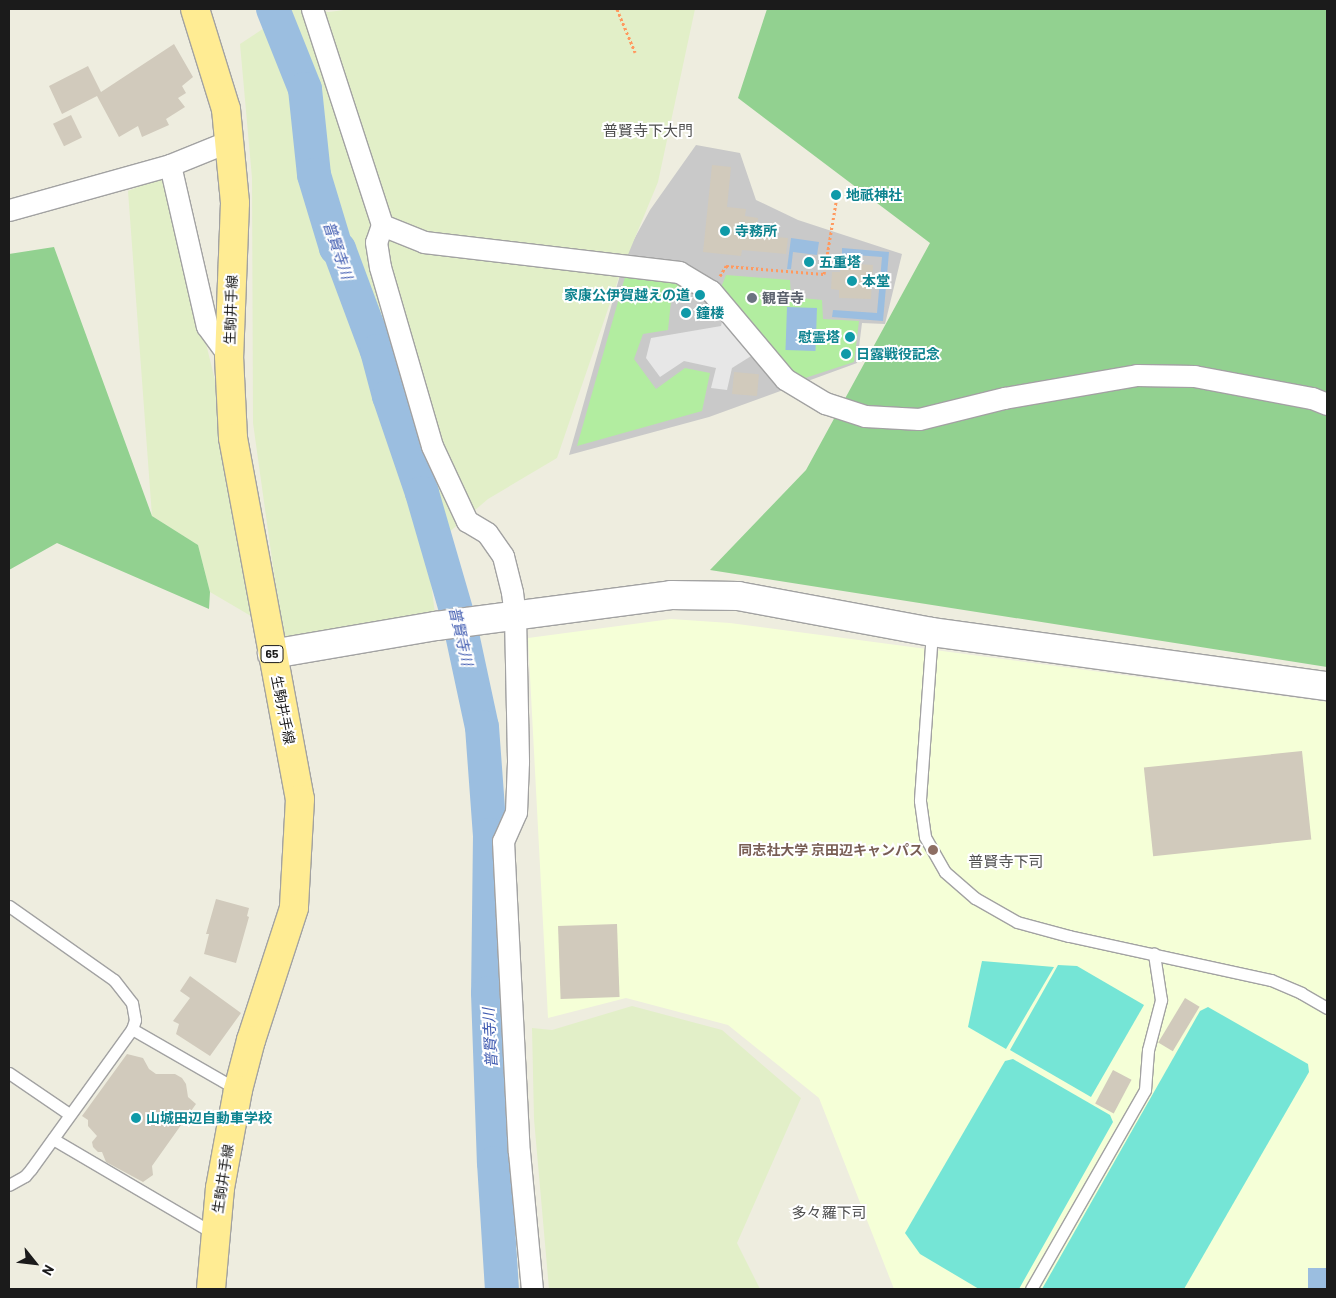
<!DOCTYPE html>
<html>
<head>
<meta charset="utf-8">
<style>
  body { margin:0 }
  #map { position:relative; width:1336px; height:1298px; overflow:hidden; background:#eeeddf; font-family:Barlow,"Noto Sans JP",sans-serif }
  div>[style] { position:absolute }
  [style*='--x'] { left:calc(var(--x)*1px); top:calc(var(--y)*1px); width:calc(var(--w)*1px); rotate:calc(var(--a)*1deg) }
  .education>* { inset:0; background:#f5ffd7 }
  .religious>* { inset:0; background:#c9c9c9 }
  .farmland>* { inset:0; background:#e2efc8 }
  .grass>* { inset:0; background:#b2eda0 }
  .forest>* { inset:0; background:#92d190 }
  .pitch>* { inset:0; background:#75e5d6 }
  .parking>* { inset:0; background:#e7e7e7 }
  .water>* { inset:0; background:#9bbee0; transform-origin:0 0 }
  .river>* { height:34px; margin:-17px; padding:0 17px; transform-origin:17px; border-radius:17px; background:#9bbee0 }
  .building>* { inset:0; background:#d1cabc; transform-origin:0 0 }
  .path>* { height:3px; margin-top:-1.5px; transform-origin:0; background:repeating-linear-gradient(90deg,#ff995f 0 2.5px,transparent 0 5px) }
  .roads { filter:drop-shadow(1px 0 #a2a2a2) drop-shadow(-1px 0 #a2a2a2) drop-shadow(0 1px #a2a2a2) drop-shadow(0 -1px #a2a2a2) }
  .service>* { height:11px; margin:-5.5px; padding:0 5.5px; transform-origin:5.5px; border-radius:5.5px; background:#fff }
  .minor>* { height:21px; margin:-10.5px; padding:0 10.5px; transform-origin:10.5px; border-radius:10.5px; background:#fff }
  .tertiary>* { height:28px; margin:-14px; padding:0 14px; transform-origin:14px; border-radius:14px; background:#fff }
  .primary>* { height:28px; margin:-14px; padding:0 14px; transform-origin:14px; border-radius:14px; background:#ffec93 }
  .dots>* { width:14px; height:14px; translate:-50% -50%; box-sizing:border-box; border:2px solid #fff; border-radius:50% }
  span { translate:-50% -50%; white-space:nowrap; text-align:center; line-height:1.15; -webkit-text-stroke:4px #fff; paint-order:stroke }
  .shield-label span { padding:1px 4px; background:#fff; border:1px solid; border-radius:4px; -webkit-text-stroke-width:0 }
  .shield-label { font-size:12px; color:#1b1b1b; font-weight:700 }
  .culture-label { font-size:14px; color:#0d838f; font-weight:700 }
  .left { translate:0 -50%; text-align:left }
  .right { translate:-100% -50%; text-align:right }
  .worship-label { font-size:14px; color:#5b616d; font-weight:700 }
  .street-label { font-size:14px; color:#1b1b1b }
  .education-label { font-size:14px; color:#785e54; font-weight:700 }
  .neighbourhood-label { font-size:15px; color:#4e4e4e }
  .water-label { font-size:15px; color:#415cb1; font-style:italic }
  .frame { position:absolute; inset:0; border:10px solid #1b1b1b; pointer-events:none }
  .north { position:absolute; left:10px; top:1238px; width:50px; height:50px; -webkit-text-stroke:4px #fff; paint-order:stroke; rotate:119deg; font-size:14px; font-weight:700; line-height:20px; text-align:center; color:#1b1b1b }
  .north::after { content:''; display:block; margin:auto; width:18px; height:22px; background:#1b1b1b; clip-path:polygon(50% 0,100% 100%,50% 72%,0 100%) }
</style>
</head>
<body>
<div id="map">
  <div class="education">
    <i style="clip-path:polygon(671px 619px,730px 623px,1327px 702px,1327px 1289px,894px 1289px,819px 1098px,728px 1025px,626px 998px,548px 1018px,528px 638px)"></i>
  </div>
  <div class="religious">
    <i style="clip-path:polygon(696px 145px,740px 153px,756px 200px,798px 220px,902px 254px,885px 324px,862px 323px,857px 363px,709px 417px,569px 455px,626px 254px,650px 210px)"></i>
  </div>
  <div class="farmland">
    <i style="clip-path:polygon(293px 9px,329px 12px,351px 9px,695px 9px,658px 182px,620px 274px,557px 458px,488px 499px,427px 551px,435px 614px,283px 638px,253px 423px,252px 178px,240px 44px)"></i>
    <i style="clip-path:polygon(165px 176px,224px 417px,251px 616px,210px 592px,198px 545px,152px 516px,128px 191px)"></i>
    <i style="clip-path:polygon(632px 1006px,722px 1030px,801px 1098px,737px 1243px,760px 1289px,549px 1289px,534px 1119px,532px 1028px,552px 1030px)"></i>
  </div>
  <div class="grass">
    <i style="clip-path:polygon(726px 275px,790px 280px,791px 297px,822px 300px,823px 319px,859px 321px,854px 362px,802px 379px,793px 375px,720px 290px)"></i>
    <i style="clip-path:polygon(625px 277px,682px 279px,679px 295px,671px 301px,668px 330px,643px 334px,634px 359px,656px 389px,685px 368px,710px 373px,702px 411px,577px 446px)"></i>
  </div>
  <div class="forest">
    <i style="clip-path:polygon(767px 9px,1327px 9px,1327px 667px,710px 570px,806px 470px,930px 243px,738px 98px)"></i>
    <i style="clip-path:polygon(54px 247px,152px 516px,198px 545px,210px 592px,209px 609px,57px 543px,9px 570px,9px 254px)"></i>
  </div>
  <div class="pitch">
    <i style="clip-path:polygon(982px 961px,1054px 967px,1006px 1049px,968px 1027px)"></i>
    <i style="clip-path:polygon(1058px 965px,1077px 966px,1144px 1005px,1091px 1097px,1010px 1050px)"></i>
    <i style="clip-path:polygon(1208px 1007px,1308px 1064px,1309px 1072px,1184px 1289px,1042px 1289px,1200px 1011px)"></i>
    <i style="clip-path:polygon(1013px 1059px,1110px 1115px,1113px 1122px,1019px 1289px,979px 1289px,920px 1254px,905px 1233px,1005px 1061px)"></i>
  </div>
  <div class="parking">
    <i style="clip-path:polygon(724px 313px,756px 353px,732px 368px,727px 390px,711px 388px,716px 368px,684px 361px,660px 377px,646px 358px,651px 338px,721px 326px)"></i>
  </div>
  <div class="water">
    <i style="clip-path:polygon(791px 238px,819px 242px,817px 255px,793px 252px,791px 269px,787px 269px)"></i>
    <i style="clip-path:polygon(842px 248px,889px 252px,883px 321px,832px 317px,833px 310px,877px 313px,882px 257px,842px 254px)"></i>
    <i style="left:787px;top:307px;width:30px;height:43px;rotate:2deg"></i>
    <i style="left:1308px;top:1268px;width:19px;height:21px"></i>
  </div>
  <div class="river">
    <i style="--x:273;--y:9;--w:86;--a:68.2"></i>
    <i style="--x:305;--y:89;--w:86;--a:84"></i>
    <i style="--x:314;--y:175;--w:76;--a:73.2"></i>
    <i style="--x:336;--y:248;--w:3;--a:18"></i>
    <i style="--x:339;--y:249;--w:109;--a:69.6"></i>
    <i style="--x:377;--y:351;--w:47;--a:75.1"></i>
    <i style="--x:389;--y:396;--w:102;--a:71.2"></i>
    <i style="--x:422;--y:493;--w:132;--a:73.8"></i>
    <i style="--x:459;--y:620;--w:109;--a:77.9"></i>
    <i style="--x:482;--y:727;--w:108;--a:85.8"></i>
    <i style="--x:490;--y:835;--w:158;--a:90.7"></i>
    <i style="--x:488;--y:993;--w:170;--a:88"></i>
    <i style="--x:494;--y:1163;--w:126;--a:86.4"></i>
  </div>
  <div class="building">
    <i style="clip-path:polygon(174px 44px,193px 77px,182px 86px,186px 93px,178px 98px,185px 107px,166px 119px,169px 125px,142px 137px,138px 126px,119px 137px,97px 96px,62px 114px,49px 86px,88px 66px,101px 92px)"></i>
    <i style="left:71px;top:115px;width:25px;height:20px;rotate:64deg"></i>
    <i style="clip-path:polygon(712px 165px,731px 167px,727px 207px,746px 209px,745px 216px,758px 218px,757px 228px,776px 230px,775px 237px,788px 238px,786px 254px,742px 250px,741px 256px,703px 252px)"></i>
    <i style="clip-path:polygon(841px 263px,873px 265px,871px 299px,839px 298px,839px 290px,831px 289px,832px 272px,840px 272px)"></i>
    <i style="left:734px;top:372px;width:25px;height:22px;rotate:5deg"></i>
    <i style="left:1302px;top:751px;width:89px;height:159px;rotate:84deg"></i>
    <i style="clip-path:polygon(216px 899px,249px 908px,247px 916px,249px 917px,236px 963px,204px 954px,209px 934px,206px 934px)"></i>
    <i style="left:617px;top:924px;width:73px;height:59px;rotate:88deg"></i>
    <i style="clip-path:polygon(190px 976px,241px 1013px,210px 1056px,176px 1034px,179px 1024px,173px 1021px,190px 998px,180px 991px)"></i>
    <i style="left:1185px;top:998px;width:17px;height:52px;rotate:31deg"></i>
    <i style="clip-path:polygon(127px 1054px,143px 1058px,149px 1069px,156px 1074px,175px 1074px,182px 1078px,186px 1084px,188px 1097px,196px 1104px,152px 1166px,153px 1175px,143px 1182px,106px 1162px,102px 1152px,98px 1152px,93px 1147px,92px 1142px,97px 1136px,88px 1126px,88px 1120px,82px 1116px)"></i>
    <i style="left:1113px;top:1070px;width:21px;height:38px;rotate:28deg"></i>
  </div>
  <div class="path">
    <i style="--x:617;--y:9;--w:47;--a:67.3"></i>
    <i style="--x:720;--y:276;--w:12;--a:-59"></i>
    <i style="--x:726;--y:266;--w:98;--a:4.7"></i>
    <i style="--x:824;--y:274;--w:73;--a:-80.5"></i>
  </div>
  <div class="roads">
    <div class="service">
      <i style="--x:932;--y:632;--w:169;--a:94.1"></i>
      <i style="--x:920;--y:801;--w:36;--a:82"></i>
      <i style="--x:925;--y:837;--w:40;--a:60.3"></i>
      <i style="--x:945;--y:872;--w:40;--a:41"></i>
      <i style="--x:975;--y:898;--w:48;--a:29.7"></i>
      <i style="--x:1017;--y:922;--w:54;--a:15.1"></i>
      <i style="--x:1069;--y:936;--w:207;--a:12.3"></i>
      <i style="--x:1271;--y:980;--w:33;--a:23"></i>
      <i style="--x:1301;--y:993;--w:30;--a:30"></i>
      <i style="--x:9;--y:906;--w:128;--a:35.2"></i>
      <i style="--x:114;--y:980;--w:29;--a:52"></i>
      <i style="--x:132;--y:1003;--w:17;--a:80"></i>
      <i style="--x:135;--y:1020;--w:9;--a:108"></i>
      <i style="--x:132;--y:1029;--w:173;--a:125.8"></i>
      <i style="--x:31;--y:1169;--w:9;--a:131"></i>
      <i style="--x:25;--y:1176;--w:18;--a:151"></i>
      <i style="--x:132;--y:1029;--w:122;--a:29.9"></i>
      <i style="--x:9;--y:1073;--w:73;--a:34.3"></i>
      <i style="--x:53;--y:1139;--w:188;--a:30.4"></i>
      <i style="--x:1031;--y:1289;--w:229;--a:-60.2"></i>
      <i style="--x:1145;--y:1090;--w:40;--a:-85.7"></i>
      <i style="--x:1148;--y:1050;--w:52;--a:-75.4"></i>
      <i style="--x:1161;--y:1000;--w:47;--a:-98.7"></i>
    </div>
    <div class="minor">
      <i style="--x:312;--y:9;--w:227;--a:72"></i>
      <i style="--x:382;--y:225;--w:18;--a:109"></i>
      <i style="--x:376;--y:242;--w:25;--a:81"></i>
      <i style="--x:380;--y:267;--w:186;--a:73.8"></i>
      <i style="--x:432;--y:446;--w:83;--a:65"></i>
      <i style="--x:467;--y:521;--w:23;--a:31"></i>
      <i style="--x:487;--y:533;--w:28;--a:55"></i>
      <i style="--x:503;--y:556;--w:37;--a:76"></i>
      <i style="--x:512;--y:592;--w:24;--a:83"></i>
      <i style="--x:515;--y:616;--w:146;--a:88.8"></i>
      <i style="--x:518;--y:762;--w:50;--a:92.3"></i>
      <i style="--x:516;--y:812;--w:32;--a:114"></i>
      <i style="--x:503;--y:841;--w:311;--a:87.1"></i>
      <i style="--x:519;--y:1152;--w:138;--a:84.6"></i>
      <i style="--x:170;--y:165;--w:165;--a:77.1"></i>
      <i style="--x:207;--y:326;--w:37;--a:54"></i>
      <i style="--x:9;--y:210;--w:167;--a:-15.6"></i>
      <i style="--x:170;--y:165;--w:64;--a:-22.1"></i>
      <i style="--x:382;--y:225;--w:45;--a:22"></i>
      <i style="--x:424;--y:242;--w:257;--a:6.7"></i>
      <i style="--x:679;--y:272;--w:37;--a:31"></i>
      <i style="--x:711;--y:291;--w:115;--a:49.9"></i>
      <i style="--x:785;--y:379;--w:47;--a:31"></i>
      <i style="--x:825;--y:403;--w:42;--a:18"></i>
      <i style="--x:865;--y:416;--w:54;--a:3.2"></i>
      <i style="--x:919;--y:419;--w:88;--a:-13.9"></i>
      <i style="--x:1004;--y:398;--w:135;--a:-9.8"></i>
      <i style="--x:1137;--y:375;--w:57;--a:1"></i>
      <i style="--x:1194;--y:376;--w:120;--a:10.6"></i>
      <i style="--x:1312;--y:398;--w:16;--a:22"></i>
    </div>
    <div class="tertiary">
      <i style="--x:272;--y:654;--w:166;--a:-9.7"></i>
      <i style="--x:436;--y:626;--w:237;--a:-7.5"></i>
      <i style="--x:671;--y:595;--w:67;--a:0.9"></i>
      <i style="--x:738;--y:596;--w:197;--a:10.5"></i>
      <i style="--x:932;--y:632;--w:399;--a:7.8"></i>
    </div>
    <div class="primary">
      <i style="--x:195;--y:9;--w:105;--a:72.8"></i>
      <i style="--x:226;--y:109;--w:94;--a:84.5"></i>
      <i style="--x:235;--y:203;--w:153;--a:92.2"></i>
      <i style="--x:229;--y:356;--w:82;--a:87.2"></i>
      <i style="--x:233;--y:438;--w:367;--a:79.5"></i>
      <i style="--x:300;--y:799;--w:109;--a:93.2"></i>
      <i style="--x:294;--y:908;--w:139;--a:108"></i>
      <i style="--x:251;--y:1040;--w:52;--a:104.6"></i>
      <i style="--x:238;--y:1090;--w:100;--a:100.4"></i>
      <i style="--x:220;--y:1188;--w:101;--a:95.1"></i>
    </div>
  </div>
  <div class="dots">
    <i style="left:836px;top:195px;background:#0f9aa8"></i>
    <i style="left:725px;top:231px;background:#0f9aa8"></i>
    <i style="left:809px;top:262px;background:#0f9aa8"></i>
    <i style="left:852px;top:281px;background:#0f9aa8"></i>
    <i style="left:700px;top:295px;background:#0f9aa8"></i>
    <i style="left:752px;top:298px;background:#6b7280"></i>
    <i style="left:686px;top:313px;background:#0f9aa8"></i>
    <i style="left:850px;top:337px;background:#0f9aa8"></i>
    <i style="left:846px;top:354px;background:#0f9aa8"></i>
    <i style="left:933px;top:850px;background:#8d6e63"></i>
    <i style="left:136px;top:1118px;background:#0f9aa8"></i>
  </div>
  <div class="shield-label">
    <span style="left:272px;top:654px">65</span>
  </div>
  <div class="culture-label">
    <span class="left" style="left:846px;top:195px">地祇神社</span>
    <span class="left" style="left:735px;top:231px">寺務所</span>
    <span class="left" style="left:819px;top:262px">五重塔</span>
    <span class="left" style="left:862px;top:281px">本堂</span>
    <span class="right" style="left:690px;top:295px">家康公伊賀越えの道</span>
    <span class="left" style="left:696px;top:313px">鐘楼</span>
    <span class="right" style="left:840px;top:337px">慰霊塔</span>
    <span class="left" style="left:856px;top:354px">日露戦役記念</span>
    <span class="left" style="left:146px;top:1118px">山城田辺自動車学校</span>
  </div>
  <div class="worship-label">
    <span class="left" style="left:762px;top:298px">観音寺</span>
  </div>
  <div class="street-label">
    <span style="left:231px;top:310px;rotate:-88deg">生駒井手線</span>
    <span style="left:283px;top:710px;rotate:79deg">生駒井手線</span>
    <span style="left:223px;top:1179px;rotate:-81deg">生駒井手線</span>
  </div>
  <div class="education-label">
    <span class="right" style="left:923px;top:850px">同志社大学 京田辺キャンパス</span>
  </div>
  <div class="neighbourhood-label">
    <span style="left:648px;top:131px">普賢寺下大門</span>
    <span style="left:1006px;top:862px">普賢寺下司</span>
    <span style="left:829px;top:1213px">多々羅下司</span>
  </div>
  <div class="water-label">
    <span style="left:338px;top:250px;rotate:71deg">普賢寺川</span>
    <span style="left:461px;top:636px;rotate:77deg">普賢寺川</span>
    <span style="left:490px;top:1038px;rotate:-93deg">普賢寺川</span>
  </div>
  <div class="frame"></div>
  <div class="north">N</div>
</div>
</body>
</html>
